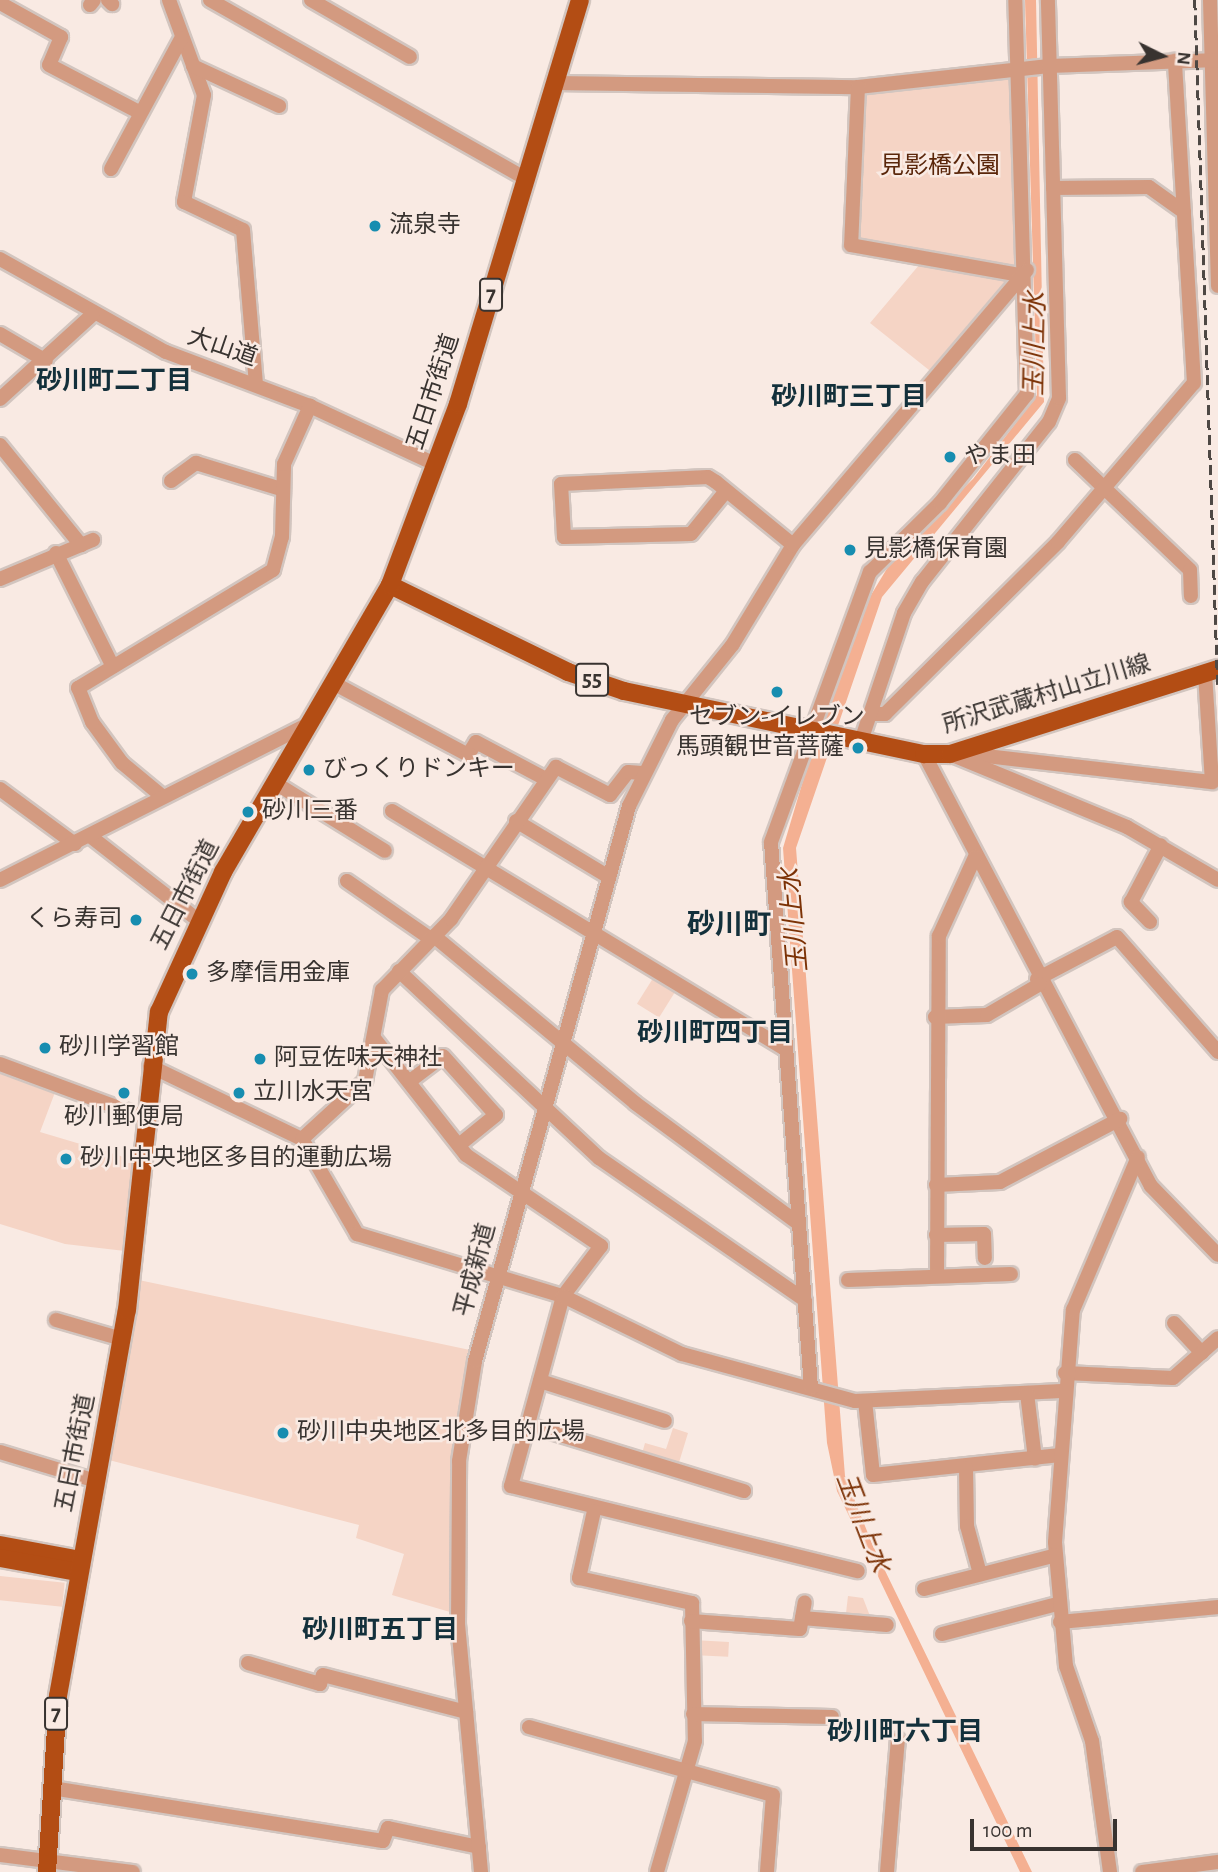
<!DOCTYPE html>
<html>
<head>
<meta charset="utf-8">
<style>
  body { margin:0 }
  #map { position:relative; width:1218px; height:1872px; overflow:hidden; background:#f9eae3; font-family:"Alegreya Sans","Noto Sans JP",sans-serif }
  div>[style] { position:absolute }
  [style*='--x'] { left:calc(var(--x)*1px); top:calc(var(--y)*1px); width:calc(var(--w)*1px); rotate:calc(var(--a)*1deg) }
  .green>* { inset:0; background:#f5d4c5; transform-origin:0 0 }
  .water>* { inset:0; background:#f4b092 }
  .roads { filter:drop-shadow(2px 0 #d2c5bf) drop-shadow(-2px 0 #d2c5bf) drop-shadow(0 2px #d2c5bf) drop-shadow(0 -2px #d2c5bf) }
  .minor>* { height:14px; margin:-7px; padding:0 7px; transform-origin:7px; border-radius:7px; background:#d39a80 }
  .major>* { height:18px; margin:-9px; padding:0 9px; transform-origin:9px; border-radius:9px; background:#b34d14 }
  .rail>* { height:2.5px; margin-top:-1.25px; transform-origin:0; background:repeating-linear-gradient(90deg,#4e4844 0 10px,transparent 0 15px) }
  .dots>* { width:19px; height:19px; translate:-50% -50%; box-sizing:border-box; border:4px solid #f9eae3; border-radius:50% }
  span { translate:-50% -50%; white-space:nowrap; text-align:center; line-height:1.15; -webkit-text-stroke:5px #f9eae3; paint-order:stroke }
  .shield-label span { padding:2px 5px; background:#f9eae3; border:2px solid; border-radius:5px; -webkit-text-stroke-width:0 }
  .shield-label { font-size:23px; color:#383330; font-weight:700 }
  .park-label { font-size:24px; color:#5a260a }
  .poi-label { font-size:24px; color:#383330 }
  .left { translate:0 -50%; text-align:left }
  .right { translate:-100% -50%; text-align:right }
  .street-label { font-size:24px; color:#383330 }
  .water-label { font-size:26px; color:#7c3206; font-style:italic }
  .neighbourhood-label { font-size:26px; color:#13303b; font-weight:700 }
  .quarter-label { font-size:28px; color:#13303b; font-weight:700 }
  .north { position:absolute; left:1127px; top:21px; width:70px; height:70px; -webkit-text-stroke:5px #f9eae3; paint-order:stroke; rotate:96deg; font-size:19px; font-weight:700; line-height:28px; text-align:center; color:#383330 }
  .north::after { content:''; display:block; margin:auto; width:24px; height:32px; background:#383330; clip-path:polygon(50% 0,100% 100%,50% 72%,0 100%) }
  .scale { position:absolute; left:970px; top:1819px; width:147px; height:32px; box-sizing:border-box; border:4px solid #383330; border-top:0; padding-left:9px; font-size:21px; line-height:24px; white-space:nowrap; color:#383330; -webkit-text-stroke:5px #f9eae3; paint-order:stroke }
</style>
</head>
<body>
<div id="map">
  <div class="green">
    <i style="clip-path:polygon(1021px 74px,1024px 268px,934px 374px,870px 323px,925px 258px,855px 241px,860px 92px)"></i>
    <i style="left:655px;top:975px;width:26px;height:34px;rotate:32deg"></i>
    <i style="clip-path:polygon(0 1068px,57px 1087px,40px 1132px,134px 1160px,125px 1251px,65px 1244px,0 1224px)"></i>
    <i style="clip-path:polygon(134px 1279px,470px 1350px,450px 1510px,450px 1612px,392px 1595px,404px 1554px,356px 1538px,359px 1525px,105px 1459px)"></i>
    <i style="clip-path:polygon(673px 1428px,688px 1433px,677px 1469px,641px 1457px,645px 1443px,666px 1449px)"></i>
    <i style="left:0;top:1576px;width:65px;height:24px;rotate:6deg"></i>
    <i style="clip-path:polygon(848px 1596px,863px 1598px,870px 1616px,846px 1613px)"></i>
    <i style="left:693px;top:1640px;width:36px;height:15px;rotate:3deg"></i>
  </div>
  <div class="water">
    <i style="clip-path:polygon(1025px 0,1036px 0,1044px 402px,882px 597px,796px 848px,845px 1476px,873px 1546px,1032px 1872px,1020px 1872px,837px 1491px,827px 1443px,783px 848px,821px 720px,868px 600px,897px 552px,973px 479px,1037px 395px)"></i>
  </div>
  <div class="roads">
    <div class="minor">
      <i style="--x:108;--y:0;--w:6;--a:45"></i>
      <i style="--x:169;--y:0;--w:101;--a:69.8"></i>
      <i style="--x:204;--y:95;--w:109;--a:100.6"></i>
      <i style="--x:184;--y:202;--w:65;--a:25.4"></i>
      <i style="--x:243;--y:230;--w:155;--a:85.2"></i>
      <i style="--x:210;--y:0;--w:363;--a:29.5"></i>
      <i style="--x:311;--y:0;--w:114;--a:29.9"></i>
      <i style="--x:1210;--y:0;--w:286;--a:88.4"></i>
      <i style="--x:0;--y:3;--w:70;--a:29.1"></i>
      <i style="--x:61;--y:37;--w:30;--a:113"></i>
      <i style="--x:49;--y:65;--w:102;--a:27.6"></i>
      <i style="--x:90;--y:5;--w:6;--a:-51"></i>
      <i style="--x:193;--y:66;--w:95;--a:24.9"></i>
      <i style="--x:554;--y:83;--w:304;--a:0.8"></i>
      <i style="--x:858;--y:87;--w:192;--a:-6.3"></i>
      <i style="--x:1049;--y:66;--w:169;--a:-2"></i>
      <i style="--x:858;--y:87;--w:158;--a:92.5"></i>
      <i style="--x:851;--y:245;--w:171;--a:10.1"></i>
      <i style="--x:111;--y:169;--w:148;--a:-61.7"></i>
      <i style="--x:1053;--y:188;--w:96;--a:-0.6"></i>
      <i style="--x:1149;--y:187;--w:43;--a:35.5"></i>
      <i style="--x:0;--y:259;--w:190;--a:29.3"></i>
      <i style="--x:166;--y:352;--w:154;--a:20.6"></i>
      <i style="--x:310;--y:406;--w:140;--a:24.9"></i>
      <i style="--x:0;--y:334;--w:53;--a:30.4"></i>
      <i style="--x:0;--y:399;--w:125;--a:-42.4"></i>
      <i style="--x:0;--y:445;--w:129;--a:51"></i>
      <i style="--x:1075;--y:460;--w:159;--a:43.7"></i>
      <i style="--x:1190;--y:570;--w:26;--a:88"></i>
      <i style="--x:171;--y:481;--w:31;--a:-36"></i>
      <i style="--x:196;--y:463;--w:89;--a:17"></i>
      <i style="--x:726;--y:491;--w:55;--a:129.1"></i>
      <i style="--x:691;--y:534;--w:127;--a:178.6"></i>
      <i style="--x:564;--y:537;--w:53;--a:-93.2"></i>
      <i style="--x:561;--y:484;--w:147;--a:-2.7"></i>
      <i style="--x:708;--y:477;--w:9;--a:32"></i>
      <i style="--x:716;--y:482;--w:99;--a:39.3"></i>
      <i style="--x:56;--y:553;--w:127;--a:63.4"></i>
      <i style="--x:0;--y:579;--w:101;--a:-22.8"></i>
      <i style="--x:337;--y:685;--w:149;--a:28.1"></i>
      <i style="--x:468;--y:755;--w:15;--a:-58"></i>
      <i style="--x:476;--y:742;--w:79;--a:27.9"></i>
      <i style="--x:870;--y:714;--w:15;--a:0"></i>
      <i style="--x:885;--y:714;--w:244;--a:-44.8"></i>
      <i style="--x:1058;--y:542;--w:209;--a:-49.5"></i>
      <i style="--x:1194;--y:383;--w:323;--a:-93.4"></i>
      <i style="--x:861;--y:741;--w:135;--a:-71.4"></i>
      <i style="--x:904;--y:613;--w:36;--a:-60"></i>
      <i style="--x:922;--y:582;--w:204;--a:-51.6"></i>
      <i style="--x:1049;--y:422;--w:26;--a:-67"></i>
      <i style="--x:1059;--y:398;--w:398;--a:-91.6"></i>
      <i style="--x:971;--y:748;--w:10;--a:45"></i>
      <i style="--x:978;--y:755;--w:236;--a:6.6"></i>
      <i style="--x:1212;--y:782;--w:109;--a:-93.7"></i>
      <i style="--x:924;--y:754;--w:488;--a:62.3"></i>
      <i style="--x:1151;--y:1186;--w:96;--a:45.8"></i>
      <i style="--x:950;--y:754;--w:191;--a:22.4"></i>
      <i style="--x:1127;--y:827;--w:105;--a:30.2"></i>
      <i style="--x:275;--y:783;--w:129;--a:31.7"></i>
      <i style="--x:0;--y:789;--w:93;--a:36.3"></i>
      <i style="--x:163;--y:797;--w:53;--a:-140.3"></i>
      <i style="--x:122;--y:763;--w:51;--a:-126.2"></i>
      <i style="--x:92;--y:722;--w:37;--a:-112"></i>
      <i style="--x:78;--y:688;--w:228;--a:-31.2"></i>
      <i style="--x:273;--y:570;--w:34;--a:-75"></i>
      <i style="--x:282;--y:537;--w:73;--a:-88.4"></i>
      <i style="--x:284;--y:464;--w:64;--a:-65.9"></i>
      <i style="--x:392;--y:811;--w:458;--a:31.2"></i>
      <i style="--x:516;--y:821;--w:109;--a:31.1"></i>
      <i style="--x:90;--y:836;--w:137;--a:37.9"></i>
      <i style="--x:0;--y:880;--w:348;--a:-26.8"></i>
      <i style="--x:347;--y:881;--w:102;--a:34.6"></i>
      <i style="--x:1150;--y:922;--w:28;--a:-134"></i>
      <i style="--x:1131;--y:902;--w:64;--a:-62.2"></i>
      <i style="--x:434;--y:936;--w:261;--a:39.7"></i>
      <i style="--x:635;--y:1103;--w:202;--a:36.4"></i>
      <i style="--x:399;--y:971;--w:274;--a:43.1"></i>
      <i style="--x:599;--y:1158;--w:250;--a:34.6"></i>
      <i style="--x:1037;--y:979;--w:90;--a:-27.7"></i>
      <i style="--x:1117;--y:937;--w:153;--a:48.7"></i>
      <i style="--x:935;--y:1017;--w:52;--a:-2.2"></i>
      <i style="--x:987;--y:1015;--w:61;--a:-30.3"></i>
      <i style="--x:374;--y:1038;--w:149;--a:51.8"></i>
      <i style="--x:466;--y:1155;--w:163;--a:34"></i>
      <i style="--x:601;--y:1246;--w:63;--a:127.2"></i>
      <i style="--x:563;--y:1296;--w:197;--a:105.3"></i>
      <i style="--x:511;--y:1486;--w:357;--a:13.8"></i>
      <i style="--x:0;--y:1064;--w:156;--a:20.3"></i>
      <i style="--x:150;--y:1066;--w:169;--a:25.7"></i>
      <i style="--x:302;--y:1139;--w:110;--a:59.9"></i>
      <i style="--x:357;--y:1234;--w:215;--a:16.8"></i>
      <i style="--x:563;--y:1296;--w:132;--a:26"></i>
      <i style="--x:682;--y:1354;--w:179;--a:15.2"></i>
      <i style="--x:855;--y:1401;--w:207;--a:-2.8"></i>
      <i style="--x:410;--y:1081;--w:41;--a:-37.1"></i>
      <i style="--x:443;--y:1056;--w:79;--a:48.1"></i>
      <i style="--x:496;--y:1115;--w:48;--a:141"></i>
      <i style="--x:302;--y:1139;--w:86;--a:-42.6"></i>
      <i style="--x:365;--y:1081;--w:93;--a:-79.4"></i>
      <i style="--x:382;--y:990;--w:99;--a:-45.8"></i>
      <i style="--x:451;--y:919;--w:185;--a:-55.4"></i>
      <i style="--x:556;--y:767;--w:61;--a:27.4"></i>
      <i style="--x:610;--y:795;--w:29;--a:-52"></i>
      <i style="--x:628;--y:772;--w:14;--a:4"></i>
      <i style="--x:936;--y:1185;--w:64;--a:-2.7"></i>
      <i style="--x:1000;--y:1182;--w:136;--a:-27.7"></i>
      <i style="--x:936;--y:1235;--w:48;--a:-1.2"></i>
      <i style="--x:984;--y:1234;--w:24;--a:88"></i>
      <i style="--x:937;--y:1276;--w:340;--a:-89.7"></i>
      <i style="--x:939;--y:936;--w:87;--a:-65.5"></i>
      <i style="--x:848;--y:1280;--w:163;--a:-2.1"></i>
      <i style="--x:56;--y:1320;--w:69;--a:16.1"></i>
      <i style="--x:1174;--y:1323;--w:41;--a:47"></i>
      <i style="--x:1065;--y:1373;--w:108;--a:2.7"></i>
      <i style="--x:1173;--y:1378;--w:60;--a:-41.6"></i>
      <i style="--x:540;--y:1381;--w:131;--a:17.7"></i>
      <i style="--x:811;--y:1388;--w:547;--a:-94.19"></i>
      <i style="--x:771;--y:842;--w:288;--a:-69.9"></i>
      <i style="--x:870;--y:572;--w:98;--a:-44.6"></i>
      <i style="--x:940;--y:503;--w:139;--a:-51.4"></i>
      <i style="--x:1027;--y:394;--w:394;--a:-91.7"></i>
      <i style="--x:1027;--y:1393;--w:66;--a:83.1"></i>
      <i style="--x:865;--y:1401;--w:74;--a:83.8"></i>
      <i style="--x:873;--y:1475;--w:188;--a:-6.1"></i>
      <i style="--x:528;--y:1425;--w:226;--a:17"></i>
      <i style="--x:0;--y:1452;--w:100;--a:16.8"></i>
      <i style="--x:966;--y:1468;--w:58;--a:89"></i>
      <i style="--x:967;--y:1526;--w:50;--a:74.8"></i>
      <i style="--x:594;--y:1511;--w:69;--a:102.6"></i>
      <i style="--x:579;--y:1578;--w:116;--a:12.5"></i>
      <i style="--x:692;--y:1603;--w:138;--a:88.8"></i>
      <i style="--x:695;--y:1741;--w:136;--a:106.2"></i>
      <i style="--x:924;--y:1589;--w:136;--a:-14.4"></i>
      <i style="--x:802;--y:1618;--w:85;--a:4.7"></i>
      <i style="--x:691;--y:1621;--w:109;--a:4.2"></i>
      <i style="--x:800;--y:1629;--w:27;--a:-80"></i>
      <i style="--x:1060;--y:1622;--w:159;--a:-5.4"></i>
      <i style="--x:942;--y:1634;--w:119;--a:-14.6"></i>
      <i style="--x:248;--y:1663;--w:75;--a:16.3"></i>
      <i style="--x:320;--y:1684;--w:9;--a:-72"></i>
      <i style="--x:323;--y:1675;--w:148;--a:14.5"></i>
      <i style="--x:693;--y:1714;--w:139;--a:1.2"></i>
      <i style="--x:529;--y:1727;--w:253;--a:15.6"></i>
      <i style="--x:773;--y:1795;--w:77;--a:94.5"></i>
      <i style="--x:52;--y:1788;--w:335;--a:9.1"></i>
      <i style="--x:383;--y:1841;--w:14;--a:-69"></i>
      <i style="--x:388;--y:1828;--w:93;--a:11.8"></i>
      <i style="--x:0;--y:1855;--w:134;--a:7.3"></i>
      <i style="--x:481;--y:1872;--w:249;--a:-95.3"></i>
      <i style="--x:458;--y:1624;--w:163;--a:-89.6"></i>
      <i style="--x:459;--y:1461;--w:101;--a:-80.9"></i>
      <i style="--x:475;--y:1361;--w:576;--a:-74.49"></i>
      <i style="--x:629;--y:806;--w:96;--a:-63.4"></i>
      <i style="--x:672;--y:720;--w:97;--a:-51.2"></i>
      <i style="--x:733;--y:644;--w:116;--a:-58.8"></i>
      <i style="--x:793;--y:545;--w:361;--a:-49.6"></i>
      <i style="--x:887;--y:1872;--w:133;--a:-85.3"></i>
      <i style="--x:1110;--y:1872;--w:132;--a:-97.8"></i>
      <i style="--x:1092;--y:1741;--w:79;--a:-109.1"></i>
      <i style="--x:1066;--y:1666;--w:124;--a:-95.1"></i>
      <i style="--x:1055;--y:1542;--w:233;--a:-85.6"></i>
      <i style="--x:1073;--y:1310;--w:166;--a:-67"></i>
      <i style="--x:1142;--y:1872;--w:77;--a:-7.5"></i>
    </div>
    <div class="major">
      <i style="--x:390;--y:585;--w:198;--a:26"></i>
      <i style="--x:568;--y:672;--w:59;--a:18.7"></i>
      <i style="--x:624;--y:691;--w:307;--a:11.9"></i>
      <i style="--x:924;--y:754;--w:26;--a:0"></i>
      <i style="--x:950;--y:754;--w:281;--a:-17.6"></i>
      <i style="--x:0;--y:1545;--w:81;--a:10.6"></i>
      <i style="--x:0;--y:1558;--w:78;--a:10.3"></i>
      <i style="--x:47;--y:1872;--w:176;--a:-86.4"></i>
      <i style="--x:58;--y:1696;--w:392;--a:-79.9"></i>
      <i style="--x:127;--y:1310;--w:300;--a:-83.9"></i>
      <i style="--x:159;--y:1012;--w:154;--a:-65.4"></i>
      <i style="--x:223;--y:872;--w:332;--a:-59.8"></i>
      <i style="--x:390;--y:585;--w:193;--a:-69.4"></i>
      <i style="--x:458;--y:404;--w:422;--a:-73.2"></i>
    </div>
  </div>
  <div class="rail">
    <i style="--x:1195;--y:0;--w:689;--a:88.09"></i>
  </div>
  <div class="dots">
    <i style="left:375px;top:226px;background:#178db0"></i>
    <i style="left:950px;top:457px;background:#178db0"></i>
    <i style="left:850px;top:550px;background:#178db0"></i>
    <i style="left:777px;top:692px;background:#178db0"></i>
    <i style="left:858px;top:748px;background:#178db0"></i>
    <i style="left:309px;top:770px;background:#178db0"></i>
    <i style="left:248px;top:812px;background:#178db0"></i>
    <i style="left:136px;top:920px;background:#178db0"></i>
    <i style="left:192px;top:974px;background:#178db0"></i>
    <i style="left:45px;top:1048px;background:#178db0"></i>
    <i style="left:260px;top:1059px;background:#178db0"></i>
    <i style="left:124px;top:1093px;background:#178db0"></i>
    <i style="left:239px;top:1093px;background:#178db0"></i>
    <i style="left:66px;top:1159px;background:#178db0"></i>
    <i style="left:283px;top:1433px;background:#178db0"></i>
  </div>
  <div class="shield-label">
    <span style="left:491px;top:295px">7</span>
    <span style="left:592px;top:680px">55</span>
    <span style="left:56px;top:1714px">7</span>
  </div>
  <div class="park-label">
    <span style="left:940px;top:167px">見影橋公園</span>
  </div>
  <div class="poi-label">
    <span class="left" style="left:389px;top:226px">流泉寺</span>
    <span class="left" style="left:964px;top:457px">やま田</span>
    <span class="left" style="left:864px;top:550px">見影橋保育園</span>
    <span style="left:777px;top:718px">セブン-イレブン</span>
    <span class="right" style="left:844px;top:748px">馬頭観世音菩薩</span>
    <span class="left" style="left:323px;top:770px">びっくりドンキー</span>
    <span class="left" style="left:262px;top:812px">砂川三番</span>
    <span class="right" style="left:122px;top:920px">くら寿司</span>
    <span class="left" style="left:206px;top:974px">多摩信用金庫</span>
    <span class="left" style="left:59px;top:1048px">砂川学習館</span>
    <span class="left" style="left:274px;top:1059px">阿豆佐味天神社</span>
    <span class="left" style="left:253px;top:1093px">立川水天宮</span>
    <span style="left:124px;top:1118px">砂川郵便局</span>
    <span class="left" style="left:80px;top:1159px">砂川中央地区多目的運動広場</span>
    <span class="left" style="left:297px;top:1433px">砂川中央地区北多目的広場</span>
  </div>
  <div class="street-label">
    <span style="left:222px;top:348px;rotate:19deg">大山道</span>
    <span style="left:434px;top:392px;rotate:-72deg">五日市街道</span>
    <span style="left:1047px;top:695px;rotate:-17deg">所沢武蔵村山立川線</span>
    <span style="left:186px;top:895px;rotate:-63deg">五日市街道</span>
    <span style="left:476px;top:1270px;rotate:-75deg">平成新道</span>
    <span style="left:76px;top:1453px;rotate:-79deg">五日市街道</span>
  </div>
  <div class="water-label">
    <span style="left:1036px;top:344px;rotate:-89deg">玉川上水</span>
    <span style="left:795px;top:920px;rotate:-95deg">玉川上水</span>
    <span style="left:862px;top:1523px;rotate:69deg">玉川上水</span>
  </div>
  <div class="neighbourhood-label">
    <span style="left:114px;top:382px">砂川町二丁目</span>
    <span style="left:849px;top:398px">砂川町三丁目</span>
    <span style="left:715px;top:1034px">砂川町四丁目</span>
    <span style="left:380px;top:1631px">砂川町五丁目</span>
    <span style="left:905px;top:1733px">砂川町六丁目</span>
  </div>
  <div class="quarter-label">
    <span style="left:729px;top:925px">砂川町</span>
  </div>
  <div class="north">N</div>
  <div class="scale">100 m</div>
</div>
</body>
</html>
